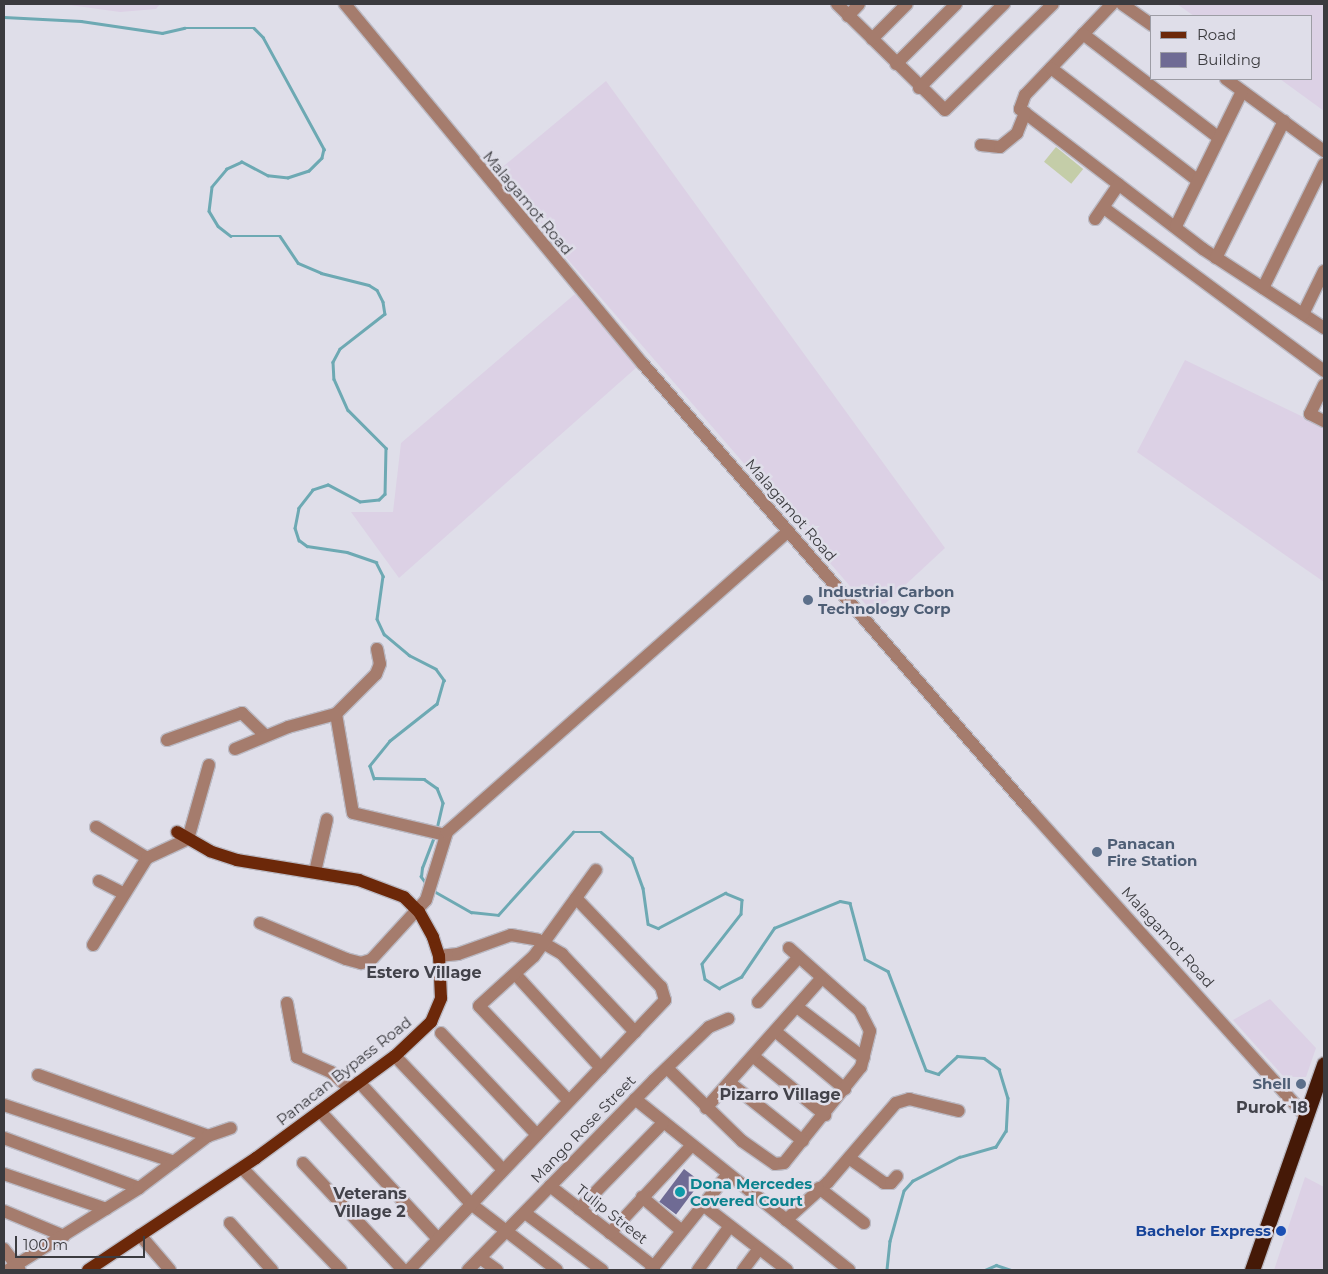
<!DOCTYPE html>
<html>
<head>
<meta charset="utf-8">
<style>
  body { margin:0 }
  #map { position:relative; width:1328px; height:1274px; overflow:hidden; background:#dfdee9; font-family:Montserrat,sans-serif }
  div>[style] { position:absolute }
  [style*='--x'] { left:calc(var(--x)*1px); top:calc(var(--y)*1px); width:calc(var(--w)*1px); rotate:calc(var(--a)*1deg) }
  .industrial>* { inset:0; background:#dcd1e5 }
  .green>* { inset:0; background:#c4cda8; transform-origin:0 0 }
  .stream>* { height:2.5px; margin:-1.25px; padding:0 1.25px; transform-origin:1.25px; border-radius:1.25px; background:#6da9b3 }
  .building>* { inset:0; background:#6f6b94; transform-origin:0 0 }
  .roads { filter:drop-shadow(1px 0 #bbbac4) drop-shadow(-1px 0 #bbbac4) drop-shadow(0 1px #bbbac4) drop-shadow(0 -1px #bbbac4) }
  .minor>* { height:12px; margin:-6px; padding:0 6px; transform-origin:6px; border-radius:6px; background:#a57c6d }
  .major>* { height:12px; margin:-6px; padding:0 6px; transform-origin:6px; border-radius:6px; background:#6c2809 }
  .highway>* { height:15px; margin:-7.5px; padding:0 7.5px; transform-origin:7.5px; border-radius:7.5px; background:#451907 }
  .dots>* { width:14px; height:14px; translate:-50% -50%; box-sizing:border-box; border:2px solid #dfdee9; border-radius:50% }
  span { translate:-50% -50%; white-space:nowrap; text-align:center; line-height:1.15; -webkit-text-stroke:5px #dfdee9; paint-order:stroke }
  .street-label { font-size:15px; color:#3b3b3f }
  .service-label { font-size:15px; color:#4e5e75; font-weight:700 }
  .left { translate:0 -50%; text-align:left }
  .right { translate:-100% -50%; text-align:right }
  .culture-label { font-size:15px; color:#0d838f; font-weight:700 }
  .transit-label { font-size:15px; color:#164399; font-weight:700 }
  .neighbourhood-label { font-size:16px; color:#42424a; font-weight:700 }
  .frame { position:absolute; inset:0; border:5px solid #3b3b3f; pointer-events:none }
  .legend { position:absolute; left:1150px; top:15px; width:162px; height:65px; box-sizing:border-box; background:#dfdee9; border:1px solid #9d9da5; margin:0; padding:6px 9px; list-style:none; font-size:15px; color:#3b3b3f }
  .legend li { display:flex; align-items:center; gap:10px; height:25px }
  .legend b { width:25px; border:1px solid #9d9da5 }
  .scale { position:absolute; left:15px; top:1236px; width:130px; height:22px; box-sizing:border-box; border:2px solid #3b3b3f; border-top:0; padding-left:6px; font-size:15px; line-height:18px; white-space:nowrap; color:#3b3b3f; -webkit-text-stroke:4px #dfdee9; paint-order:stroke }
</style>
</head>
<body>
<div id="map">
  <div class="industrial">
    <i style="clip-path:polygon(62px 4px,160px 4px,156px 9px,120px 12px)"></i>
    <i style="clip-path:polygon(1177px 4px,1324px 4px,1324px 111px,1280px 79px,1312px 79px,1312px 16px,1194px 16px)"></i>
    <i style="clip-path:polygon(606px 81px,945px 548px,874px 614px,494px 174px)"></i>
    <i style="clip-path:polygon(575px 294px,637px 367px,399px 578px,351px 512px,393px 512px,401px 443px)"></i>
    <i style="clip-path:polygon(1185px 360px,1324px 427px,1324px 582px,1137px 452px)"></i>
    <i style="clip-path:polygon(1270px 999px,1316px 1048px,1306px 1077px,1284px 1077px,1233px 1020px)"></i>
    <i style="clip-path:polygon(1305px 1177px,1324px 1187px,1324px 1270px,1274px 1270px)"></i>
  </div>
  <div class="green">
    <i style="left:1056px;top:147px;width:35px;height:19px;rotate:39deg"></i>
  </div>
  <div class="stream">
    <i style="--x:4;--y:17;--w:77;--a:3"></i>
    <i style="--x:81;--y:21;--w:82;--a:8.4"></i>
    <i style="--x:162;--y:33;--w:23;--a:-13"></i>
    <i style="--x:184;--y:28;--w:70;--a:0"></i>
    <i style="--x:254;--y:28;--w:13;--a:45"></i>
    <i style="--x:263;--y:37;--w:128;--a:61.4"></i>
    <i style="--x:324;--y:149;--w:9;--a:103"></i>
    <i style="--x:322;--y:158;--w:18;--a:135"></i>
    <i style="--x:309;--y:171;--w:22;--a:162"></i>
    <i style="--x:288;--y:178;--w:20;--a:-174"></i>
    <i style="--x:268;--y:176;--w:30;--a:-152"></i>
    <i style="--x:242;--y:162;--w:17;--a:155"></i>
    <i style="--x:227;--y:169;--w:23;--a:130"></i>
    <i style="--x:212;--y:187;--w:24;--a:97"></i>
    <i style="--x:209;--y:211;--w:17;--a:59"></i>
    <i style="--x:218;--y:226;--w:16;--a:38"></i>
    <i style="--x:231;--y:236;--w:49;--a:0"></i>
    <i style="--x:280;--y:236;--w:32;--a:56"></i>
    <i style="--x:298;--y:263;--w:25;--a:23"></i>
    <i style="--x:321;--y:273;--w:49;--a:14"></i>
    <i style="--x:369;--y:285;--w:9;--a:32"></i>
    <i style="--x:377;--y:290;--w:13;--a:63"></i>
    <i style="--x:383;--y:302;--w:12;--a:81"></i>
    <i style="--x:385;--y:314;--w:57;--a:142.1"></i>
    <i style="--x:340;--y:349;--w:15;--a:118"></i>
    <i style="--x:333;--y:362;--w:17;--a:87"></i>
    <i style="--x:334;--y:379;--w:34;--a:66"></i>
    <i style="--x:348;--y:410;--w:54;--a:45"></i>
    <i style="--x:386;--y:448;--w:46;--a:91.2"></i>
    <i style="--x:385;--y:494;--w:8;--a:135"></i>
    <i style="--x:379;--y:500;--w:19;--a:174"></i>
    <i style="--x:360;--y:502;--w:36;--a:-152"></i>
    <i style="--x:328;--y:485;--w:16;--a:162"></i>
    <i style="--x:313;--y:490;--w:23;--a:128"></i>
    <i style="--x:299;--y:508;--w:20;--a:101"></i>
    <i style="--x:295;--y:528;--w:13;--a:72"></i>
    <i style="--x:299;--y:540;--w:10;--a:37"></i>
    <i style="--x:307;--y:546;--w:40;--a:8.5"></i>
    <i style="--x:347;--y:552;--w:31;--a:19"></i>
    <i style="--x:376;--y:562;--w:16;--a:63"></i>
    <i style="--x:383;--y:576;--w:43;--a:97.9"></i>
    <i style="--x:377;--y:619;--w:17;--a:65"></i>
    <i style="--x:384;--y:634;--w:33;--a:40"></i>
    <i style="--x:409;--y:655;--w:30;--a:27"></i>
    <i style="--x:436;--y:669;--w:14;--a:54"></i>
    <i style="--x:444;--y:680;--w:25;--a:106"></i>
    <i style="--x:437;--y:704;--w:60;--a:141.8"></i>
    <i style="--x:390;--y:741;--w:32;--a:129"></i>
    <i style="--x:370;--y:766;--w:13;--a:72"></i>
    <i style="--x:374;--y:778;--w:50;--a:1.1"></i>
    <i style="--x:424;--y:779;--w:16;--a:35"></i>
    <i style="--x:437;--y:788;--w:16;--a:68"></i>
    <i style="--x:443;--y:803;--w:27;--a:103"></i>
    <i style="--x:426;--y:884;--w:9;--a:-126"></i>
    <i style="--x:421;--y:877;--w:9;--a:-84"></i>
    <i style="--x:422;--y:868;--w:34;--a:-69"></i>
    <i style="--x:434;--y:891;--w:43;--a:29.6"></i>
    <i style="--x:471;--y:912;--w:27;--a:6"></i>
    <i style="--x:498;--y:915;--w:112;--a:-47.9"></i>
    <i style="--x:573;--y:832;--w:28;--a:0"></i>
    <i style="--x:601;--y:832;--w:40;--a:40"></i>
    <i style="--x:632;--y:858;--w:32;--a:70"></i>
    <i style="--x:643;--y:888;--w:36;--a:82"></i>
    <i style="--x:648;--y:924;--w:11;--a:22"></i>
    <i style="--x:658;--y:928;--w:76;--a:-27.6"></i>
    <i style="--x:725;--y:893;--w:18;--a:22"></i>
    <i style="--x:742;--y:900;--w:14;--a:94"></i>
    <i style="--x:741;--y:914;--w:63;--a:128"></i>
    <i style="--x:702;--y:964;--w:15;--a:79"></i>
    <i style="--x:705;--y:979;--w:17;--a:33"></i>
    <i style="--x:719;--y:988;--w:25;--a:-27"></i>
    <i style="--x:741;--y:977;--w:59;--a:-56"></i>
    <i style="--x:774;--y:928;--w:71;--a:-22.2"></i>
    <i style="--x:840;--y:901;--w:10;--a:11"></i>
    <i style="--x:850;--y:903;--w:58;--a:75"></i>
    <i style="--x:865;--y:959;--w:26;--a:28"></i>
    <i style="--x:888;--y:971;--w:106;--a:69"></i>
    <i style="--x:926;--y:1070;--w:13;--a:18"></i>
    <i style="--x:938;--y:1074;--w:26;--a:-43"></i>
    <i style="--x:957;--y:1056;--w:27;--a:4"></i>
    <i style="--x:984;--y:1058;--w:19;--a:36"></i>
    <i style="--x:999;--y:1069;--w:30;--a:73"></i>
    <i style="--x:1008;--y:1098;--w:33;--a:93"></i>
    <i style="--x:1006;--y:1131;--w:19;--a:122"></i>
    <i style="--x:996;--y:1147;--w:37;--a:164"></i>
    <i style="--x:960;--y:1157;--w:53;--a:152.9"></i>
    <i style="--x:913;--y:1181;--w:13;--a:132"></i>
    <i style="--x:904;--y:1191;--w:52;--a:105.6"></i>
    <i style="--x:890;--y:1241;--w:29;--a:96"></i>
    <i style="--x:985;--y:1270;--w:12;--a:-24"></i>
    <i style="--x:996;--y:1265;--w:16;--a:18"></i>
  </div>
  <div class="building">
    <i style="left:684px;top:1169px;width:21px;height:41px;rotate:37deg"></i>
  </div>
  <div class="roads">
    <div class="minor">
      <i style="--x:345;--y:4;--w:467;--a:50.4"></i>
      <i style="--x:643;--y:364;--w:590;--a:49.05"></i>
      <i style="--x:1030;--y:810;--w:412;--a:48"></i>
      <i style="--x:837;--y:4;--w:151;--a:44.5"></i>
      <i style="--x:945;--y:110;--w:151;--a:-44.5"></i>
      <i style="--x:1112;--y:4;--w:126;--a:133.7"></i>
      <i style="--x:1025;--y:95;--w:15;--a:110"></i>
      <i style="--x:1020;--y:109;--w:230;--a:37.4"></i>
      <i style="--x:1203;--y:249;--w:145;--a:33.1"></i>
      <i style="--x:1122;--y:4;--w:37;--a:35"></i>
      <i style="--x:848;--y:16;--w:16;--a:-47"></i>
      <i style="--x:1083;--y:34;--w:171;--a:37.4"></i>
      <i style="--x:872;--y:39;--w:49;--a:-45"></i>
      <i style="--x:896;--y:64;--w:85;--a:-45"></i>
      <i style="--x:1051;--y:68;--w:185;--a:37.5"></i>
      <i style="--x:1226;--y:79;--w:122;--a:36.3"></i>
      <i style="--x:919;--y:88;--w:120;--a:-44.7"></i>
      <i style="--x:981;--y:145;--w:19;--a:6"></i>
      <i style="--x:1000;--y:147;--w:22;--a:-39"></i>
      <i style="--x:1017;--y:133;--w:22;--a:-68"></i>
      <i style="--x:1104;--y:208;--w:274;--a:36.5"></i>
      <i style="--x:1095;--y:219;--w:42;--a:-55.6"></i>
      <i style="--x:1176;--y:226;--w:150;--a:-63.9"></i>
      <i style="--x:1216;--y:258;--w:153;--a:-63.6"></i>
      <i style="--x:1263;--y:288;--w:138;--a:-63.8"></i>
      <i style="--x:1303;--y:314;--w:48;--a:-64"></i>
      <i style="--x:1324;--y:385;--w:32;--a:116"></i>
      <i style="--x:1310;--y:414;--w:16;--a:27"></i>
      <i style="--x:377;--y:649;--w:15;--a:79"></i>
      <i style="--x:380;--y:664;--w:11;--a:112"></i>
      <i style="--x:376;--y:674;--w:57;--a:135"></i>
      <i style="--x:336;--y:714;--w:100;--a:80.3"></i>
      <i style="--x:353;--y:813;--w:95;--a:13.4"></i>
      <i style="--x:167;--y:740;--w:80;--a:-19.8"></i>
      <i style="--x:242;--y:713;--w:32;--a:44"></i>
      <i style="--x:235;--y:749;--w:57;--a:-22.5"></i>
      <i style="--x:288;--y:727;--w:50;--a:-15.2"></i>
      <i style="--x:96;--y:827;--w:60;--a:31.3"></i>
      <i style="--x:315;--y:872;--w:54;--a:-77.2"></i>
      <i style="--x:99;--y:881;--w:28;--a:27"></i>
      <i style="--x:260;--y:923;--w:93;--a:22.7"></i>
      <i style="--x:346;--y:959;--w:16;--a:15"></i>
      <i style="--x:361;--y:963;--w:10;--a:-17"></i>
      <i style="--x:371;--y:960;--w:81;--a:-47.5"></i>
      <i style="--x:426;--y:900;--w:71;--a:-72.8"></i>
      <i style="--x:447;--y:832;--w:455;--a:-41.4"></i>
      <i style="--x:93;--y:945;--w:102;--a:-58.2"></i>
      <i style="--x:147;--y:858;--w:45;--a:-24.9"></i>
      <i style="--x:188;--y:839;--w:77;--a:-74.2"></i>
      <i style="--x:439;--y:956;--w:19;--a:-6"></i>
      <i style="--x:458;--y:954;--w:56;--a:-19.7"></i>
      <i style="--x:511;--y:935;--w:27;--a:10"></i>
      <i style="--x:538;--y:940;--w:28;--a:30"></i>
      <i style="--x:562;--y:954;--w:107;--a:46.9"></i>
      <i style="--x:516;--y:975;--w:126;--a:47.6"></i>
      <i style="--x:758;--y:1002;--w:59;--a:-47.7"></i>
      <i style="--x:287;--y:1003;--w:55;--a:79.5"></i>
      <i style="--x:297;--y:1057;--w:37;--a:24"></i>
      <i style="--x:331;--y:1072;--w:25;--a:42"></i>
      <i style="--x:797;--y:1007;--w:84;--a:37.3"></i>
      <i style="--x:775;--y:1031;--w:91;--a:39.6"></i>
      <i style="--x:441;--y:1033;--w:140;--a:46.7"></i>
      <i style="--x:395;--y:1056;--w:157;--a:46.5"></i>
      <i style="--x:754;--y:1057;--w:92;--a:39.2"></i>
      <i style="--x:667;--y:1068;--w:105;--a:44.2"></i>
      <i style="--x:742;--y:1141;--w:40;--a:34.9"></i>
      <i style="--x:775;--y:1164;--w:9;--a:-6"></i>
      <i style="--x:784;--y:1163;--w:123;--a:-51.3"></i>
      <i style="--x:861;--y:1067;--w:37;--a:-76"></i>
      <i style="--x:870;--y:1031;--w:22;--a:-117"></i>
      <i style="--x:860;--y:1011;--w:95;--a:-138.4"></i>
      <i style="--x:38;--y:1075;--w:181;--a:19.7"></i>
      <i style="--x:359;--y:1082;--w:166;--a:47.4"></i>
      <i style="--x:471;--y:1204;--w:108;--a:37.5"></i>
      <i style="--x:730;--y:1083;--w:93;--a:38.5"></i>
      <i style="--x:635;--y:1099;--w:274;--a:38.6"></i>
      <i style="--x:568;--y:1100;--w:129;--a:-133.4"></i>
      <i style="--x:479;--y:1006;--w:74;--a:-42.3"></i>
      <i style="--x:534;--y:956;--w:106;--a:-54.2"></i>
      <i style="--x:4;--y:1105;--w:179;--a:18.5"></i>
      <i style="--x:706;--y:1108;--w:171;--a:-48.3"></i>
      <i style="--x:320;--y:1111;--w:173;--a:47.3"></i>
      <i style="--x:4;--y:1138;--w:144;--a:20.3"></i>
      <i style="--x:849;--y:1158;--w:43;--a:35.5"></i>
      <i style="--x:884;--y:1183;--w:7;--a:0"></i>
      <i style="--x:891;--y:1183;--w:9;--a:-49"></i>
      <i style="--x:303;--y:1163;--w:146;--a:46.9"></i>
      <i style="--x:242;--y:1168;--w:142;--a:45.9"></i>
      <i style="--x:4;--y:1174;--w:108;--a:18.9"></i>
      <i style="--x:550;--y:1186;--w:132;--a:37.9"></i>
      <i style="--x:819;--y:1188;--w:57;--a:37.9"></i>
      <i style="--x:642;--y:1197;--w:52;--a:40.4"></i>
      <i style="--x:703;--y:1205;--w:106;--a:37.7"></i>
      <i style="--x:579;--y:1209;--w:120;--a:-45.7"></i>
      <i style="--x:4;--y:1211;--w:65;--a:22.6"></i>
      <i style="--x:525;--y:1213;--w:96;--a:36.5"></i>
      <i style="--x:786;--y:1220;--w:57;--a:-42.1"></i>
      <i style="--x:828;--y:1182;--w:104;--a:-49.3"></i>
      <i style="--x:896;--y:1103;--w:14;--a:-17"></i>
      <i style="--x:909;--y:1099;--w:51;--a:13.5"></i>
      <i style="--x:230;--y:1223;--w:63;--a:48.2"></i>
      <i style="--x:610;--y:1233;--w:120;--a:-47"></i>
      <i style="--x:140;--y:1235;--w:46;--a:49.4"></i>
      <i style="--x:4;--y:1249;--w:26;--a:53"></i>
      <i style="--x:480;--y:1258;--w:21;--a:35"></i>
      <i style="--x:8;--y:1270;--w:155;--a:-32"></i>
      <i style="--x:139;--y:1188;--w:86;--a:-37"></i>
      <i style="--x:208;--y:1136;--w:24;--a:-19"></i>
      <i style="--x:409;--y:1270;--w:372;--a:-46.5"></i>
      <i style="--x:665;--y:1000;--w:14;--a:-107"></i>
      <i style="--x:661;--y:987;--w:123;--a:-133.7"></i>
      <i style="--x:468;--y:1270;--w:266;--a:-45.6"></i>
      <i style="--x:654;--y:1080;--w:76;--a:-43.9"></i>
      <i style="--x:709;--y:1027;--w:21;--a:-23"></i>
      <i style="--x:651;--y:1270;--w:123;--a:-51.3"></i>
      <i style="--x:698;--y:1270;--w:54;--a:-54"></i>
      <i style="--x:743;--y:1270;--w:26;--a:-53"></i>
    </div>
    <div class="major">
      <i style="--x:88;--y:1270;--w:202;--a:-33.7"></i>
      <i style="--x:256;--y:1158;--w:172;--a:-36.3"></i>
      <i style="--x:395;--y:1056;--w:50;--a:-43.4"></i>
      <i style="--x:431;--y:1022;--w:26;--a:-67"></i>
      <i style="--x:441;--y:998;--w:42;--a:-92.7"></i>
      <i style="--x:439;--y:956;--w:20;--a:-108"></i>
      <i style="--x:433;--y:937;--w:29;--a:-119"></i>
      <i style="--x:419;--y:912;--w:21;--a:-135"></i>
      <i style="--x:404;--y:897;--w:48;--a:-159.3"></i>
      <i style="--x:359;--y:880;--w:124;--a:-170.7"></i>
      <i style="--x:237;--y:860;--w:28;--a:-162"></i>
      <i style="--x:210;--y:851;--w:38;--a:-150"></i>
    </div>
    <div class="highway">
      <i style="--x:1252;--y:1270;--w:218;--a:-70.7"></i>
    </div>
  </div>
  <div class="dots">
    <i style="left:808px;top:600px;background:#5c6f8a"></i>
    <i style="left:1097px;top:852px;background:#5c6f8a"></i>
    <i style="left:1301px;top:1084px;background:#5c6f8a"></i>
    <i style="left:680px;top:1192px;background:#0f9aa8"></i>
    <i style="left:1281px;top:1231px;background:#1a4fb4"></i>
  </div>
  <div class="street-label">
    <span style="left:528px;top:203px;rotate:50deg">Malagamot Road</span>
    <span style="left:791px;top:510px;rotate:49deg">Malagamot Road</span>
    <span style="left:1168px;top:937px;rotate:48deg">Malagamot Road</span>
    <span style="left:344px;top:1071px;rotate:-38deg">Panacan Bypass Road</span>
    <span style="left:583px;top:1129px;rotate:-46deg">Mango Rose Street</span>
    <span style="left:612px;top:1214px;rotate:38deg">Tulip Street</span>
  </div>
  <div class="service-label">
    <span class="left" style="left:818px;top:600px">Industrial Carbon<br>Technology Corp</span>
    <span class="left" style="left:1107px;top:852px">Panacan<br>Fire Station</span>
    <span class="right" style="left:1291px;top:1084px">Shell</span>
  </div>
  <div class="culture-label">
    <span class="left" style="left:690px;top:1192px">Dona Mercedes<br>Covered Court</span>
  </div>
  <div class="transit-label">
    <span class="right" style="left:1271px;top:1231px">Bachelor Express</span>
  </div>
  <div class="neighbourhood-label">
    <span style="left:424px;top:973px">Estero Village</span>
    <span style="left:780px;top:1095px">Pizarro Village</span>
    <span style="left:1272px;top:1108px">Purok 18</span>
    <span style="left:370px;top:1203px">Veterans<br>Village 2</span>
  </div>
  <div class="frame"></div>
  <ul class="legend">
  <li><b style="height:6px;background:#6c2809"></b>Road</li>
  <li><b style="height:14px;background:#6f6b94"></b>Building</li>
  </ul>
  <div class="scale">100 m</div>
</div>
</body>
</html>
